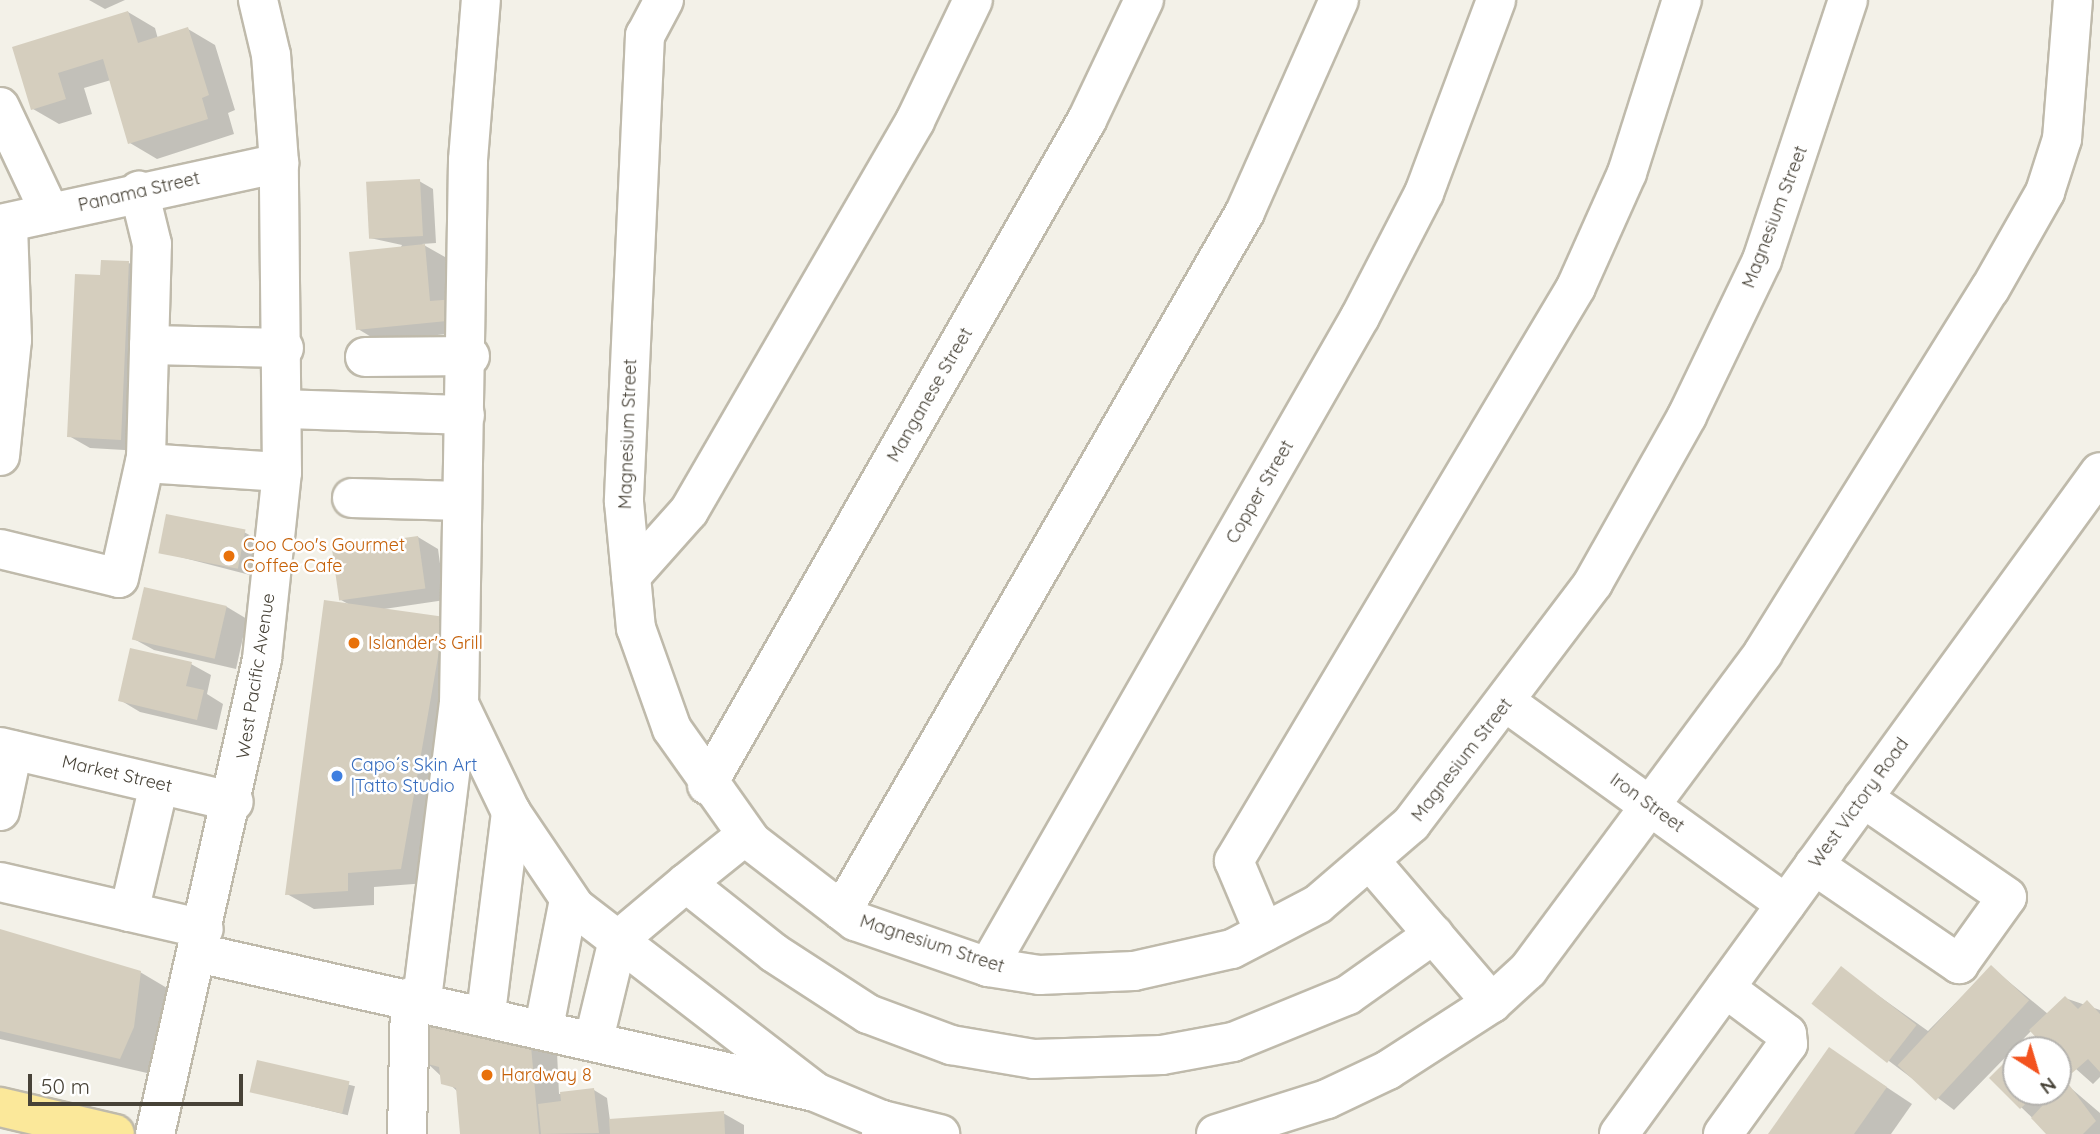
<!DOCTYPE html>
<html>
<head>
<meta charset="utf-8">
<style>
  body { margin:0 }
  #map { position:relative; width:2100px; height:1134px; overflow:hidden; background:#f3f1e8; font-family:Quicksand,sans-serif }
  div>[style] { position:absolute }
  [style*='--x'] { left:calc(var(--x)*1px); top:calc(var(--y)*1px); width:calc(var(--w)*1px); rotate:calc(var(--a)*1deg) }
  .shadow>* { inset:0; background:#0003; transform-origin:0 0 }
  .building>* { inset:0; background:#d5cebe; transform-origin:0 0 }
  .roads { filter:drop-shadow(2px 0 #bfbaab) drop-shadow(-2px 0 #bfbaab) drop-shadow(0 2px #bfbaab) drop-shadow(0 -2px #bfbaab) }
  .minor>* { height:38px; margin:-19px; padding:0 19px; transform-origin:19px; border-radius:19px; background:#fff }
  .major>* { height:38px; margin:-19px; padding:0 19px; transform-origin:19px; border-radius:19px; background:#fbe89a }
  .dots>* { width:19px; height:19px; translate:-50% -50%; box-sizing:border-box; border:4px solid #fff; border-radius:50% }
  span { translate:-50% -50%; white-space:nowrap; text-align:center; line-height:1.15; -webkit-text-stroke:5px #fff; paint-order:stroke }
  .street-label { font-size:18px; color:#474237 }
  .food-label { font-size:18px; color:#c56008 }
  .left { translate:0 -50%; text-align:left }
  .shop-label { font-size:18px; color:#366cbe }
  .north { position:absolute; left:2002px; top:1036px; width:70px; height:70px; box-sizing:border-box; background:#fff; border:2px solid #b5b3af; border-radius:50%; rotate:143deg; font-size:19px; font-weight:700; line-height:28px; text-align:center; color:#474237 }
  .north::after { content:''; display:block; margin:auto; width:24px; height:32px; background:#f3531f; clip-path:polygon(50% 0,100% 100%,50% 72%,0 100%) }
  .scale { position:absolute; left:28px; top:1074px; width:215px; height:32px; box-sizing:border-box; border:4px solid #474237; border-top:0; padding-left:9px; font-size:21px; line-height:24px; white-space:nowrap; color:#474237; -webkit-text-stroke:5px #fff; paint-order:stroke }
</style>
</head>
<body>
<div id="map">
  <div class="shadow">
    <i style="clip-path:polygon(89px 0,125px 0,105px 9px)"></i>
    <i style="clip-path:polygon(128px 12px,155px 28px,158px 39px,188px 29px,215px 45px,235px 110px,228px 113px,234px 134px,157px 159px,130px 143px,111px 80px,84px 88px,92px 114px,59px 124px,33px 109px,14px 48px)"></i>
    <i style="clip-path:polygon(419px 181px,433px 189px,436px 243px,422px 244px,445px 257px,449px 301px,477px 331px,378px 341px,358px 329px,402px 245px,370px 238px)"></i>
    <i style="clip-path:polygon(129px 263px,149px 275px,141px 451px,90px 448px,69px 436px,101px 277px)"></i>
    <i style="clip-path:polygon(244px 532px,258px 540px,250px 575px,161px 552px)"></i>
    <i style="clip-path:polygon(418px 537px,438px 549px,445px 600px,384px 609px,471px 634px,427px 883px,374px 887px,374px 905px,314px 909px,287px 894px,350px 605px,341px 600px)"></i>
    <i style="clip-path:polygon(145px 589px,227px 607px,247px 619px,236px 669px,154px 650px,134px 639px)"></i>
    <i style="clip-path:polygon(191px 664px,211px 675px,207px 694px,223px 704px,217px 730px,140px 712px,120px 700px)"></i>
    <i style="clip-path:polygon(0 931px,140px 972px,167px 988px,166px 1015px,147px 1073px,0 1039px)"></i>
    <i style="clip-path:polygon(1991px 967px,2048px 1014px,2065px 998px,2100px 1010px,2100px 1077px,2093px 1084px,2032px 1030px,1954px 1110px,1889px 1061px,1841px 969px,1928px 1031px)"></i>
    <i style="clip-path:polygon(429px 1024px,557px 1052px,559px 1094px,594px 1090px,607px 1098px,610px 1121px,723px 1113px,744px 1125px,744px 1134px,462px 1134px,458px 1092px,426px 1062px)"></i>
    <i style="clip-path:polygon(1829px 1049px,1912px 1104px,1891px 1134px,1770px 1134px)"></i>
    <i style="clip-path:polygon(2016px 1054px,2016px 1092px,2058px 1092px,2058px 1065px,2071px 1079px,2066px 1084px,2100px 1113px,2100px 1134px,2049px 1134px,2021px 1107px,1992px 1078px)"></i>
    <i style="left:258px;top:1062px;width:100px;height:30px;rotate:14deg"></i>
  </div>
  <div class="building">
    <i style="clip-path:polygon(128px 11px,138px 43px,188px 27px,209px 95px,202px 98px,208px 119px,128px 144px,103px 59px,58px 73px,66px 99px,31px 110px,12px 47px)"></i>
    <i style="left:420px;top:179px;width:57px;height:54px;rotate:87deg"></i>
    <i style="clip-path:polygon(425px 244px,430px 301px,455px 299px,457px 320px,356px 330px,349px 252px)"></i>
    <i style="clip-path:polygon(101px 260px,129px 261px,121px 440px,67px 437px,75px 274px,100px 275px)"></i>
    <i style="left:166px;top:514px;width:81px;height:40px;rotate:11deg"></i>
    <i style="left:418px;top:536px;width:53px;height:87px;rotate:82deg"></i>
    <i style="left:144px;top:587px;width:85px;height:54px;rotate:13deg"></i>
    <i style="clip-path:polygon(324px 600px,445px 617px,401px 869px,348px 873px,348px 891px,285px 895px)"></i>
    <i style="clip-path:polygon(130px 648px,192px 662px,186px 686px,204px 690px,197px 720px,118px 701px)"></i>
    <i style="clip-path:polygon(0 929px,141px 971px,134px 1027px,120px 1059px,0 1031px)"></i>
    <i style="left:1991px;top:965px;width:52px;height:137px;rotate:43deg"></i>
    <i style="left:1841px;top:966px;width:96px;height:48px;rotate:38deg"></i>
    <i style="clip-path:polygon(2065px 996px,2078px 1009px,2087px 1000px,2100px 1014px,2100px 1072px,2088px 1059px,2071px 1074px,2058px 1060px,2058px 1050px,2048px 1050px,2029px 1030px)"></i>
    <i style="clip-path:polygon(427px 1022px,530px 1035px,539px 1134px,460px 1134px,456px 1088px,441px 1084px,439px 1067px,424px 1063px)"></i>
    <i style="clip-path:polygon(2027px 1040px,2036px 1050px,2017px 1050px)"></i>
    <i style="clip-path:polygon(1829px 1047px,1887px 1087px,1854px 1134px,1768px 1134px)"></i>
    <i style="clip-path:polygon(2016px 1051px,2016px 1092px,2054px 1095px,2067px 1082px,2096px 1121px,2083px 1134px,2046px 1134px,2031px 1118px,2042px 1106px,2033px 1097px,2020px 1109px,1989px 1078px)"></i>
    <i style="left:257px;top:1060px;width:95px;height:33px;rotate:13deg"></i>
    <i style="clip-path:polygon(594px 1088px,599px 1133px,541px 1134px,538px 1104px,561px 1101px,560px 1092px)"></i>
    <i style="clip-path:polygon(724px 1111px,725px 1134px,610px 1134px,609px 1119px)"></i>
  </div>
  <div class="roads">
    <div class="minor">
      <i style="--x:664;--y:0;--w:40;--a:118"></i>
      <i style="--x:645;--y:35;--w:467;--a:92.6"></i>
      <i style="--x:624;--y:502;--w:127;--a:84.6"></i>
      <i style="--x:636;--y:628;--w:107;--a:70.4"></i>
      <i style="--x:672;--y:729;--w:138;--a:54.7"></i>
      <i style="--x:752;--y:842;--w:130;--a:37.5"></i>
      <i style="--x:855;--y:921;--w:141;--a:19.1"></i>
      <i style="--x:988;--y:967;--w:52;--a:8.9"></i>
      <i style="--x:1039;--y:975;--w:95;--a:-2.4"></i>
      <i style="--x:1134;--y:971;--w:100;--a:-12.7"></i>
      <i style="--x:1232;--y:949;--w:97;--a:-27.6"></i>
      <i style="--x:1318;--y:904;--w:123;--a:-40.7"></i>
      <i style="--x:1411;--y:824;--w:302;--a:-52.9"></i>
      <i style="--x:1593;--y:583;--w:192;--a:-60.6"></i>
      <i style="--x:1687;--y:416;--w:173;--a:-64.3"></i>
      <i style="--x:1762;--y:260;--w:274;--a:-71.7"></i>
      <i style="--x:0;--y:107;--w:117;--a:64.7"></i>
      <i style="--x:0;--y:224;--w:286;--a:-12.3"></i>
      <i style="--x:149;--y:345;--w:135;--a:1.3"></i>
      <i style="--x:365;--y:357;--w:105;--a:-0.5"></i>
      <i style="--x:284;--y:409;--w:181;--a:1.9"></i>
      <i style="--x:0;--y:456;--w:117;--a:-84.1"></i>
      <i style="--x:12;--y:340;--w:117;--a:-92"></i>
      <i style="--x:145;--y:463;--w:137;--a:3.8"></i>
      <i style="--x:352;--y:498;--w:110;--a:1.6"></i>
      <i style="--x:0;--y:549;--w:122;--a:13.7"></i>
      <i style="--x:119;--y:578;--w:124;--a:-77.4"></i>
      <i style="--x:146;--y:457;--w:213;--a:-88.4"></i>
      <i style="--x:152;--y:244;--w:55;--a:-103.8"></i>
      <i style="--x:631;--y:576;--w:87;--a:-48.3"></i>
      <i style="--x:689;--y:511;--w:451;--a:-59.9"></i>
      <i style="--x:915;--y:121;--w:134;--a:-64.4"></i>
      <i style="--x:1507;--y:703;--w:344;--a:35.8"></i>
      <i style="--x:459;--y:704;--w:544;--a:-89.05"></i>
      <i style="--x:468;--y:160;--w:161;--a:-85.4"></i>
      <i style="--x:0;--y:747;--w:240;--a:13.2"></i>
      <i style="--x:707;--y:785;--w:766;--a:-60.26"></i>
      <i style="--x:1087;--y:120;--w:133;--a:-64.6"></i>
      <i style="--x:0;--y:811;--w:62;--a:-78"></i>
      <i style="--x:746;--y:835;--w:77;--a:141.3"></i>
      <i style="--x:686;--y:883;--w:112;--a:38.5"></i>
      <i style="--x:774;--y:953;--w:112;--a:33"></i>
      <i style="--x:868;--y:1014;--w:89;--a:20.5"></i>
      <i style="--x:951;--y:1045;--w:84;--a:9.6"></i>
      <i style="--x:1034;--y:1059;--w:128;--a:-1.8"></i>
      <i style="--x:1162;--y:1055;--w:72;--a:-10.4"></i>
      <i style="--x:1233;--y:1042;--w:124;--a:-22.2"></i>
      <i style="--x:1348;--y:995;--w:105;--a:-35.3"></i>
      <i style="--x:1814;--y:865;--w:176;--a:34.3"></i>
      <i style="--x:1959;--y:964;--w:82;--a:-54.4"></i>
      <i style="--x:2007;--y:897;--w:175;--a:-145.5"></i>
      <i style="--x:0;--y:882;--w:209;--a:13"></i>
      <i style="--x:842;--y:911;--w:807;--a:-60.03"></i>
      <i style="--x:1245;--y:212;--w:232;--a:-66.1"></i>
      <i style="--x:129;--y:912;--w:130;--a:-76.7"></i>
      <i style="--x:1264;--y:932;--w:77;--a:-112.9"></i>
      <i style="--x:1234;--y:861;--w:668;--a:-59.21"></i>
      <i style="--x:1576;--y:287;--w:125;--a:-65.9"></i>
      <i style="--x:1627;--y:173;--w:182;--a:-72.4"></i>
      <i style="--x:198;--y:953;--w:632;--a:12.7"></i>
      <i style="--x:815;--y:1092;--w:73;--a:22.7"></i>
      <i style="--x:882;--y:1120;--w:14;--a:94"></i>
      <i style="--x:988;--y:967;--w:749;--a:-60.22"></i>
      <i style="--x:1360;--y:317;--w:140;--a:-62.7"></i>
      <i style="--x:1424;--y:193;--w:206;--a:-69.5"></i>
      <i style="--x:422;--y:999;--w:297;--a:-82.9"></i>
      <i style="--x:459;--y:704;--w:120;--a:64.3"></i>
      <i style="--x:511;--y:812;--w:115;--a:56"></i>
      <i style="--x:575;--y:907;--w:303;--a:37.6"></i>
      <i style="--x:1492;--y:1003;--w:49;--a:-42.5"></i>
      <i style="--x:1528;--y:970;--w:395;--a:-53.4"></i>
      <i style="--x:1763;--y:653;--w:429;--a:-58.1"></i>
      <i style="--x:1990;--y:289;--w:112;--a:-60.4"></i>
      <i style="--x:2045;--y:192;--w:56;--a:-72.2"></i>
      <i style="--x:2062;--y:139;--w:139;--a:-85.5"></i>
      <i style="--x:486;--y:1013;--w:203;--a:-82.9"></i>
      <i style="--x:544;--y:1027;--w:130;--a:-78.9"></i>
      <i style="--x:594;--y:1039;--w:102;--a:-76.4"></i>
      <i style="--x:618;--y:940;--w:89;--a:-40"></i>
      <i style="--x:882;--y:1120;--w:60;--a:13.6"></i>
      <i style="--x:155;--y:1134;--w:487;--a:-77.3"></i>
      <i style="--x:262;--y:659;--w:188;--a:-83.9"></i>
      <i style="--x:282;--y:472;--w:309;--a:-90.6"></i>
      <i style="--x:279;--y:163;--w:108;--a:-94.2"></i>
      <i style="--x:271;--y:55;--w:57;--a:-103.3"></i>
      <i style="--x:407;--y:1134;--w:137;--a:-88.7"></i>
      <i style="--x:1216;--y:1134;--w:116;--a:-17.5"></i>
      <i style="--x:1327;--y:1099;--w:68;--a:-25.4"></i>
      <i style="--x:1388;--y:1070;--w:124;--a:-32.8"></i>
      <i style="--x:1492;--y:1003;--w:183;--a:-130.6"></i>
      <i style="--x:1619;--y:1134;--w:818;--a:-54"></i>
      <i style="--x:1723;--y:1134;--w:111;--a:-54.2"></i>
      <i style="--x:1788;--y:1044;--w:10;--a:-96"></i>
      <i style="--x:1787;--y:1034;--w:77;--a:-143.4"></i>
    </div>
    <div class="major">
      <i style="--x:0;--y:1107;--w:118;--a:13.2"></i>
    </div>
  </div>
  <div class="dots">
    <i style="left:229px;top:556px;background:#e8710a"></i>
    <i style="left:354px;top:643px;background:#e8710a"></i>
    <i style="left:337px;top:776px;background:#3f7fe0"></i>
    <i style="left:487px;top:1075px;background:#e8710a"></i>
  </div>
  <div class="street-label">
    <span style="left:139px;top:192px;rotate:-13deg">Panama Street</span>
    <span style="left:1775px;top:217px;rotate:-69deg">Magnesium Street</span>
    <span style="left:930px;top:395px;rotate:-60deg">Manganese Street</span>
    <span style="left:628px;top:434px;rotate:-88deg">Magnesium Street</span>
    <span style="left:1260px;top:492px;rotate:-60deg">Copper Street</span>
    <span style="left:256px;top:676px;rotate:-81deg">West Pacific Avenue</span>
    <span style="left:1462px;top:760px;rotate:-52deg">Magnesium Street</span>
    <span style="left:117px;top:774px;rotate:13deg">Market Street</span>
    <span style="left:1647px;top:803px;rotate:36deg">Iron Street</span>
    <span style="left:1859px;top:803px;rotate:-54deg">West Victory Road</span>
    <span style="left:932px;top:944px;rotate:18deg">Magnesium Street</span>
  </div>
  <div class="food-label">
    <span class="left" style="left:243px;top:556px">Coo Coo's Gourmet<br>Coffee Cafe</span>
    <span class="left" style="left:368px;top:643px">Islander's Grill</span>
    <span class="left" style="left:501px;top:1075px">Hardway 8</span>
  </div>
  <div class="shop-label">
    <span class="left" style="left:351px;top:776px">Capo´s Skin Art<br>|Tatto Studio</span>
  </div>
  <div class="north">N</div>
  <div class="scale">50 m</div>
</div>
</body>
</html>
